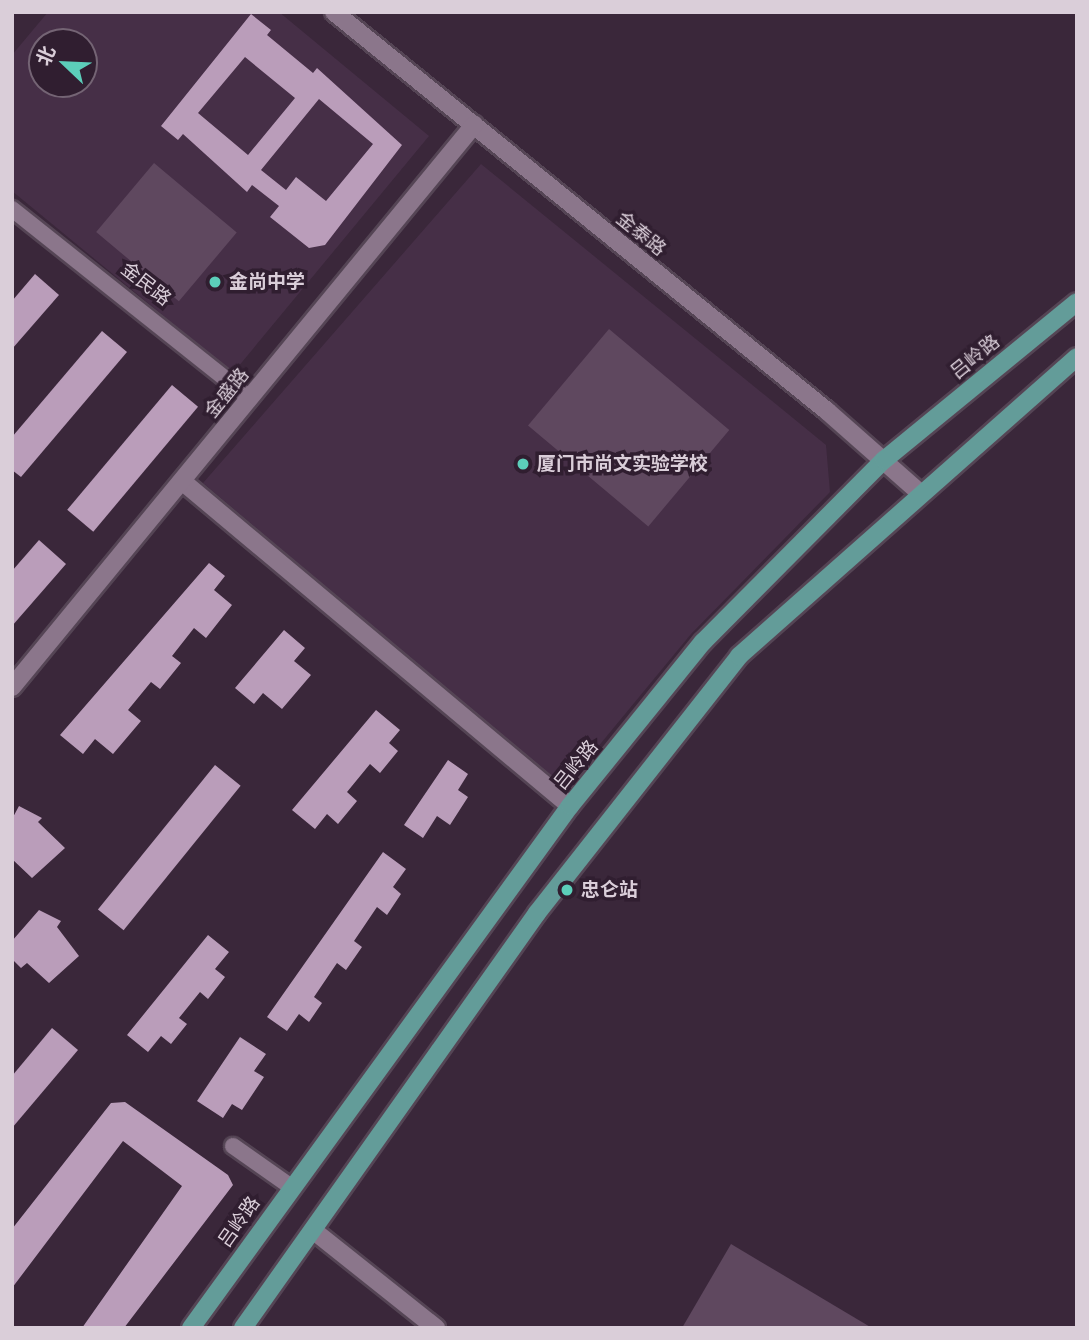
<!DOCTYPE html>
<html>
<head>
<meta charset="utf-8">
<style>
  body { margin:0 }
  #map { position:relative; width:1089px; height:1340px; overflow:hidden; background:#3a273a; font-family:Mulish,"Noto Sans SC",sans-serif }
  div>[style] { position:absolute }
  [style*='--x'] { left:calc(var(--x)*1px); top:calc(var(--y)*1px); width:calc(var(--w)*1px); rotate:calc(var(--a)*1deg) }
  .built>* { inset:0; background:#462f47 }
  .green>* { inset:0; background:#5f485f; transform-origin:0 0 }
  .building>* { inset:0; background:#ba9dba; transform-origin:0 0 }
  .roads { filter:drop-shadow(2px 0 #554555) drop-shadow(-2px 0 #554555) drop-shadow(0 2px #554555) drop-shadow(0 -2px #554555) }
  .street>* { height:16px; margin:-8px; padding:0 8px; transform-origin:8px; border-radius:8px; background:#8b768b }
  .secondary>* { height:18px; margin:-9px; padding:0 9px; transform-origin:9px; border-radius:9px; background:#8b768b }
  .primary>* { height:18px; margin:-9px; padding:0 9px; transform-origin:9px; border-radius:9px; background:#639c99 }
  .dots>* { width:19px; height:19px; translate:-50% -50%; box-sizing:border-box; border:4px solid #301e30; border-radius:50% }
  span { translate:-50% -50%; white-space:nowrap; text-align:center; line-height:1.15; -webkit-text-stroke:7px #301e30; paint-order:stroke }
  .street-label { font-size:19px; color:#daced9 }
  .poi-label { font-size:19px; color:#daced9; font-weight:700 }
  .left { translate:0 -50%; text-align:left }
  .frame { position:absolute; inset:0; border:14px solid #daced9; pointer-events:none }
  .north { position:absolute; left:28px; top:28px; width:70px; height:70px; box-sizing:border-box; background:#301e30; border:2px solid #746474; border-radius:50%; rotate:293deg; font-size:19px; font-weight:700; line-height:28px; text-align:center; color:#daced9 }
  .north::after { content:''; display:block; margin:auto; width:24px; height:32px; background:#5cceba; clip-path:polygon(50% 0,100% 100%,50% 72%,0 100%) }
</style>
</head>
<body>
<div id="map">
  <div class="built">
    <i style="clip-path:polygon(evenodd,48px 12px,279px 12px,429px 136px,233px 373px,12px 191px,12px 55px,48px 12px,42px 42px,84px 42px,84px 84px,42px 84px,42px 42px)"></i>
    <i style="clip-path:polygon(481px 164px,826px 445px,830px 492px,691px 634px,564px 788px,203px 483px)"></i>
  </div>
  <div class="green">
    <i style="left:154px;top:163px;width:108px;height:90px;rotate:40deg"></i>
    <i style="left:609px;top:329px;width:157px;height:126px;rotate:40deg"></i>
    <i style="clip-path:polygon(731px 1244px,872px 1328px,682px 1328px)"></i>
  </div>
  <div class="building">
    <i style="clip-path:polygon(evenodd,251px 14px,271px 30px,267px 35px,313px 73px,317px 68px,402px 145px,325px 245px,309px 248px,270px 217px,279px 206px,252px 185px,247px 192px,183px 134px,178px 140px,161px 126px,251px 14px,245px 57px,295px 98px,248px 155px,198px 113px,245px 57px,251px 14px,319px 99px,373px 144px,326px 201px,296px 177px,286px 190px,261px 170px,319px 99px)"></i>
    <i style="clip-path:polygon(35px 274px,59px 295px,12px 349px,12px 301px)"></i>
    <i style="clip-path:polygon(102px 331px,127px 352px,21px 477px,12px 470px,12px 437px)"></i>
    <i style="left:172px;top:385px;width:34px;height:163px;rotate:40deg"></i>
    <i style="clip-path:polygon(39px 540px,66px 564px,12px 626px,12px 571px)"></i>
    <i style="clip-path:polygon(209px 563px,225px 576px,214px 590px,232px 605px,206px 638px,194px 628px,172px 656px,181px 663px,160px 689px,151px 682px,128px 710px,141px 721px,113px 754px,95px 739px,83px 754px,60px 735px)"></i>
    <i style="clip-path:polygon(284px 630px,305px 648px,294px 661px,311px 675px,282px 709px,263px 693px,254px 704px,235px 688px)"></i>
    <i style="clip-path:polygon(376px 710px,400px 730px,389px 743px,398px 751px,380px 773px,370px 764px,347px 792px,357px 801px,338px 824px,327px 814px,315px 829px,292px 810px)"></i>
    <i style="clip-path:polygon(448px 760px,468px 774px,458px 790px,468px 797px,450px 825px,437px 816px,423px 838px,404px 825px)"></i>
    <i style="left:215px;top:765px;width:33px;height:186px;rotate:39deg"></i>
    <i style="clip-path:polygon(19px 806px,42px 818px,38px 822px,65px 848px,32px 878px,12px 859px,12px 819px)"></i>
    <i style="clip-path:polygon(383px 852px,406px 869px,393px 887px,401px 894px,387px 915px,377px 907px,354px 941px,362px 947px,346px 970px,337px 963px,314px 997px,322px 1003px,309px 1022px,299px 1014px,287px 1031px,267px 1017px)"></i>
    <i style="clip-path:polygon(39px 910px,61px 921px,57px 927px,79px 956px,49px 983px,27px 963px,21px 968px,12px 959px,12px 941px)"></i>
    <i style="clip-path:polygon(208px 935px,229px 952px,215px 969px,225px 977px,208px 999px,200px 992px,179px 1018px,187px 1024px,171px 1044px,161px 1036px,148px 1052px,127px 1035px)"></i>
    <i style="clip-path:polygon(52px 1028px,78px 1050px,12px 1128px,12px 1076px)"></i>
    <i style="clip-path:polygon(240px 1037px,266px 1054px,254px 1071px,264px 1077px,242px 1110px,232px 1104px,223px 1118px,197px 1101px)"></i>
    <i style="clip-path:polygon(125px 1102px,228px 1175px,233px 1185px,124px 1328px,82px 1328px,182px 1186px,123px 1141px,12px 1288px,12px 1229px,111px 1103px)"></i>
  </div>
  <div class="roads">
    <div class="street">
      <i style="--x:12;--y:209;--w:304;--a:38.5"></i>
      <i style="--x:233;--y:1146;--w:70;--a:35.1"></i>
    </div>
    <div class="secondary">
      <i style="--x:334;--y:12;--w:634;--a:38.98"></i>
      <i style="--x:827;--y:411;--w:123;--a:41.4"></i>
      <i style="--x:182;--y:481;--w:506;--a:39.95"></i>
      <i style="--x:12;--y:687;--w:728;--a:-50.58"></i>
      <i style="--x:314;--y:1231;--w:156;--a:38.5"></i>
    </div>
    <div class="primary">
      <i style="--x:191;--y:1328;--w:645;--a:-54.02"></i>
      <i style="--x:570;--y:806;--w:211;--a:-51"></i>
      <i style="--x:703;--y:642;--w:257;--a:-45.2"></i>
      <i style="--x:884;--y:460;--w:249;--a:-39.3"></i>
      <i style="--x:243;--y:1328;--w:509;--a:-54.68"></i>
      <i style="--x:537;--y:913;--w:327;--a:-51.8"></i>
      <i style="--x:739;--y:656;--w:451;--a:-41.5"></i>
    </div>
  </div>
  <div class="dots">
    <i style="left:215px;top:282px;background:#5cceba"></i>
    <i style="left:523px;top:464px;background:#5cceba"></i>
    <i style="left:567px;top:890px;background:#5cceba"></i>
  </div>
  <div class="street-label">
    <span style="left:641px;top:234px;rotate:39deg">金泰路</span>
    <span style="left:146px;top:284px;rotate:38deg">金民路</span>
    <span style="left:975px;top:357px;rotate:-39deg">吕岭路</span>
    <span style="left:227px;top:393px;rotate:-51deg">金盛路</span>
    <span style="left:576px;top:765px;rotate:-51deg">吕岭路</span>
    <span style="left:239px;top:1222px;rotate:-55deg">吕岭路</span>
  </div>
  <div class="poi-label">
    <span class="left" style="left:229px;top:282px">金尚中学</span>
    <span class="left" style="left:537px;top:464px">厦门市尚文实验学校</span>
    <span class="left" style="left:581px;top:890px">忠仑站</span>
  </div>
  <div class="frame"></div>
  <div class="north">北</div>
</div>
</body>
</html>
